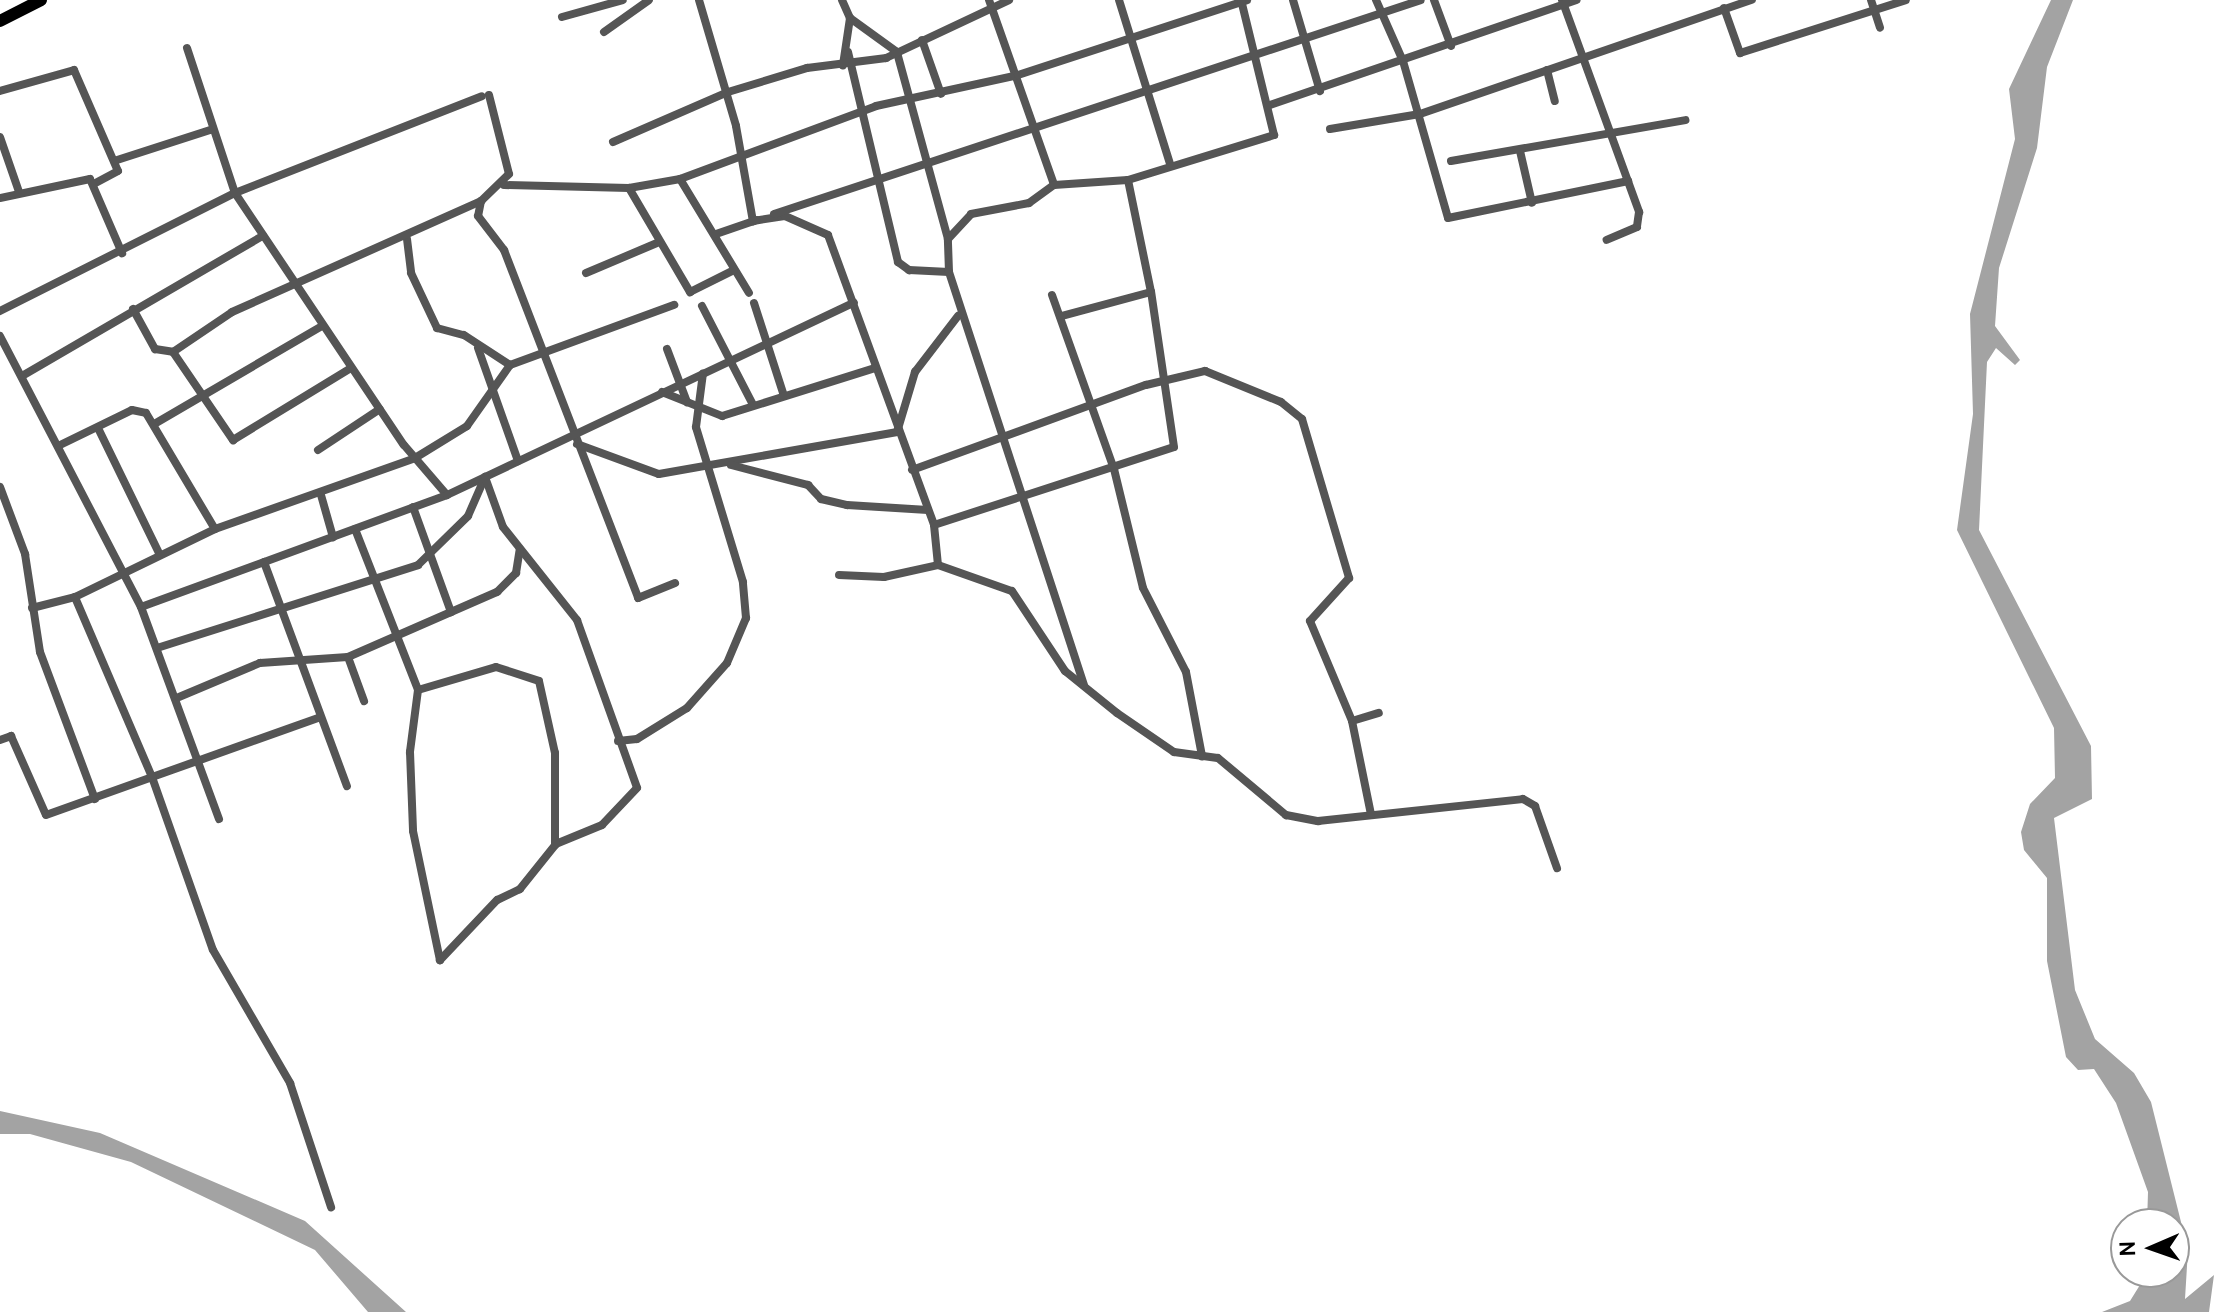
<!DOCTYPE html>
<html>
<head>
<meta charset="utf-8">
<style>
  body { margin:0 }
  #map { position:relative; width:2214px; height:1312px; overflow:hidden; background:#fff; font-family:Cabin,sans-serif }
  div>[style] { position:absolute }
  [style*='--x'] { left:calc(var(--x)*1px); top:calc(var(--y)*1px); width:calc(var(--w)*1px); rotate:calc(var(--a)*1deg) }
  .water>* { inset:0; background:#a3a3a3 }
  .street>* { height:8px; margin:-4px; padding:0 4px; transform-origin:4px; border-radius:4px; background:#555 }
  .primary>* { height:12px; margin:-6px; padding:0 6px; transform-origin:6px; border-radius:6px; background:#000 }
  span { translate:-50% -50%; white-space:nowrap; text-align:center; line-height:1.15; -webkit-text-stroke:8px #fff; paint-order:stroke }
  .north { position:absolute; left:2110px; top:1208px; width:80px; height:80px; box-sizing:border-box; background:#fff; border:2px solid #999; border-radius:50%; rotate:268deg; font-size:22px; font-weight:700; line-height:32px; text-align:center; color:#000 }
  .north::after { content:''; display:block; margin:auto; width:28px; height:36px; background:#000; clip-path:polygon(50% 0,100% 100%,50% 72%,0 100%) }
</style>
</head>
<body>
<div id="map">
  <div class="water">
    <i style="clip-path:polygon(2051px 0,2073px 0,2047px 67px,2037px 148px,1999px 268px,1995px 326px,2020px 360px,2015px 365px,1996px 348px,1987px 362px,1979px 530px,2091px 746px,2092px 799px,2054px 818px,2075px 990px,2095px 1039px,2134px 1073px,2151px 1102px,2188px 1250px,2185px 1299px,2214px 1275px,2209px 1312px,2102px 1312px,2130px 1301px,2148px 1272px,2174px 1272px,2174px 1224px,2147px 1224px,2148px 1192px,2116px 1103px,2094px 1069px,2078px 1070px,2066px 1057px,2047px 961px,2047px 878px,2024px 850px,2021px 832px,2030px 804px,2055px 778px,2054px 728px,1957px 530px,1973px 414px,1970px 314px,2015px 139px,2009px 89px)"></i>
    <i style="clip-path:polygon(0 1111px,100px 1133px,305px 1221px,406px 1312px,368px 1312px,315px 1250px,131px 1162px,30px 1134px,0 1134px)"></i>
  </div>
  <div class="street">
    <i style="--x:699;--y:0;--w:131;--a:73.6"></i>
    <i style="--x:736;--y:126;--w:97;--a:79.9"></i>
    <i style="--x:753;--y:221;--w:32;--a:-9"></i>
    <i style="--x:785;--y:216;--w:47;--a:23.8"></i>
    <i style="--x:828;--y:235;--w:309;--a:69.9"></i>
    <i style="--x:934;--y:525;--w:40;--a:84.3"></i>
    <i style="--x:938;--y:565;--w:78;--a:19.4"></i>
    <i style="--x:1012;--y:591;--w:96;--a:56.5"></i>
    <i style="--x:1065;--y:671;--w:67;--a:38.9"></i>
    <i style="--x:1117;--y:713;--w:69;--a:34.4"></i>
    <i style="--x:1174;--y:752;--w:44;--a:7.8"></i>
    <i style="--x:1218;--y:758;--w:89;--a:40"></i>
    <i style="--x:1286;--y:815;--w:33;--a:11"></i>
    <i style="--x:1318;--y:821;--w:206;--a:-6.1"></i>
    <i style="--x:1523;--y:799;--w:14;--a:30"></i>
    <i style="--x:1535;--y:806;--w:66;--a:70.5"></i>
    <i style="--x:842;--y:0;--w:20;--a:66"></i>
    <i style="--x:850;--y:18;--w:48;--a:98.5"></i>
    <i style="--x:989;--y:0;--w:196;--a:70.6"></i>
    <i style="--x:1119;--y:0;--w:172;--a:72.7"></i>
    <i style="--x:1293;--y:0;--w:95;--a:73.5"></i>
    <i style="--x:1376;--y:0;--w:67;--a:66.1"></i>
    <i style="--x:1403;--y:61;--w:163;--a:74"></i>
    <i style="--x:1448;--y:218;--w:184;--a:-11.6"></i>
    <i style="--x:1434;--y:0;--w:49;--a:69.7"></i>
    <i style="--x:1562;--y:0;--w:226;--a:70"></i>
    <i style="--x:1639;--y:212;--w:15;--a:98"></i>
    <i style="--x:1637;--y:227;--w:33;--a:157"></i>
    <i style="--x:1871;--y:0;--w:29;--a:72"></i>
    <i style="--x:1724;--y:8;--w:48;--a:70.4"></i>
    <i style="--x:1740;--y:53;--w:174;--a:-17.7"></i>
    <i style="--x:562;--y:17;--w:63;--a:-15.6"></i>
    <i style="--x:604;--y:32;--w:55;--a:-35.4"></i>
    <i style="--x:922;--y:40;--w:57;--a:70.6"></i>
    <i style="--x:187;--y:48;--w:153;--a:71.7"></i>
    <i style="--x:235;--y:193;--w:303;--a:56.2"></i>
    <i style="--x:404;--y:445;--w:66;--a:49.3"></i>
    <i style="--x:848;--y:52;--w:216;--a:76.6"></i>
    <i style="--x:898;--y:262;--w:14;--a:36"></i>
    <i style="--x:909;--y:270;--w:40;--a:2.9"></i>
    <i style="--x:949;--y:272;--w:33;--a:-92"></i>
    <i style="--x:948;--y:239;--w:194;--a:-105.3"></i>
    <i style="--x:897;--y:52;--w:58;--a:-144.1"></i>
    <i style="--x:1547;--y:70;--w:32;--a:76"></i>
    <i style="--x:0;--y:91;--w:77;--a:-15.8"></i>
    <i style="--x:74;--y:70;--w:110;--a:66.5"></i>
    <i style="--x:118;--y:171;--w:26;--a:152"></i>
    <i style="--x:489;--y:95;--w:81;--a:75.8"></i>
    <i style="--x:509;--y:174;--w:39;--a:136"></i>
    <i style="--x:481;--y:201;--w:15;--a:101"></i>
    <i style="--x:478;--y:216;--w:43;--a:52.6"></i>
    <i style="--x:504;--y:250;--w:373;--a:68.9"></i>
    <i style="--x:638;--y:598;--w:40;--a:-22"></i>
    <i style="--x:1270;--y:105;--w:324;--a:-18.9"></i>
    <i style="--x:1330;--y:129;--w:91;--a:-9.5"></i>
    <i style="--x:1420;--y:114;--w:351;--a:-19"></i>
    <i style="--x:0;--y:137;--w:58;--a:70.9"></i>
    <i style="--x:613;--y:142;--w:125;--a:-23.5"></i>
    <i style="--x:728;--y:92;--w:83;--a:-16.9"></i>
    <i style="--x:807;--y:68;--w:80;--a:-7.2"></i>
    <i style="--x:886;--y:58;--w:136;--a:-25.2"></i>
    <i style="--x:1520;--y:151;--w:53;--a:77"></i>
    <i style="--x:114;--y:161;--w:101;--a:-17.9"></i>
    <i style="--x:1451;--y:161;--w:238;--a:-9.9"></i>
    <i style="--x:680;--y:179;--w:133;--a:58.8"></i>
    <i style="--x:1128;--y:180;--w:114;--a:78.4"></i>
    <i style="--x:504;--y:185;--w:125;--a:1.4"></i>
    <i style="--x:629;--y:188;--w:52;--a:-10"></i>
    <i style="--x:680;--y:179;--w:209;--a:-20.4"></i>
    <i style="--x:876;--y:106;--w:145;--a:-12.3"></i>
    <i style="--x:1018;--y:75;--w:241;--a:-18.1"></i>
    <i style="--x:629;--y:188;--w:121;--a:59.6"></i>
    <i style="--x:690;--y:292;--w:49;--a:-26.6"></i>
    <i style="--x:0;--y:198;--w:92;--a:-11.9"></i>
    <i style="--x:90;--y:179;--w:81;--a:66.6"></i>
    <i style="--x:774;--y:214;--w:681;--a:-18.3"></i>
    <i style="--x:716;--y:234;--w:43;--a:-18.9"></i>
    <i style="--x:407;--y:239;--w:34;--a:83"></i>
    <i style="--x:411;--y:273;--w:61;--a:64.7"></i>
    <i style="--x:437;--y:328;--w:28;--a:15"></i>
    <i style="--x:464;--y:335;--w:55;--a:33.1"></i>
    <i style="--x:948;--y:239;--w:34;--a:-47"></i>
    <i style="--x:971;--y:214;--w:59;--a:-10.7"></i>
    <i style="--x:1029;--y:203;--w:31;--a:-36"></i>
    <i style="--x:1054;--y:185;--w:74;--a:-3.9"></i>
    <i style="--x:1128;--y:180;--w:153;--a:-17.1"></i>
    <i style="--x:1274;--y:135;--w:139;--a:-103.7"></i>
    <i style="--x:949;--y:272;--w:435;--a:71.9"></i>
    <i style="--x:586;--y:273;--w:77;--a:-22.9"></i>
    <i style="--x:1052;--y:295;--w:185;--a:70.4"></i>
    <i style="--x:1114;--y:469;--w:122;--a:76.3"></i>
    <i style="--x:1143;--y:588;--w:94;--a:62.9"></i>
    <i style="--x:1186;--y:672;--w:86;--a:79.2"></i>
    <i style="--x:754;--y:303;--w:95;--a:72.1"></i>
    <i style="--x:702;--y:306;--w:111;--a:62.7"></i>
    <i style="--x:133;--y:309;--w:46;--a:61.2"></i>
    <i style="--x:155;--y:349;--w:18;--a:9"></i>
    <i style="--x:173;--y:352;--w:71;--a:-34.1"></i>
    <i style="--x:232;--y:312;--w:273;--a:-24"></i>
    <i style="--x:0;--y:311;--w:263;--a:-26.7"></i>
    <i style="--x:235;--y:193;--w:265;--a:-21.4"></i>
    <i style="--x:0;--y:336;--w:305;--a:62.5"></i>
    <i style="--x:141;--y:607;--w:226;--a:69.8"></i>
    <i style="--x:478;--y:348;--w:120;--a:70.5"></i>
    <i style="--x:667;--y:349;--w:57;--a:69.3"></i>
    <i style="--x:173;--y:352;--w:107;--a:55.7"></i>
    <i style="--x:233;--y:440;--w:138;--a:-31.4"></i>
    <i style="--x:22;--y:376;--w:279;--a:-30.2"></i>
    <i style="--x:662;--y:392;--w:65;--a:21.8"></i>
    <i style="--x:722;--y:416;--w:160;--a:-17.4"></i>
    <i style="--x:156;--y:423;--w:192;--a:-30.3"></i>
    <i style="--x:98;--y:428;--w:141;--a:64"></i>
    <i style="--x:577;--y:444;--w:87;--a:20.1"></i>
    <i style="--x:659;--y:474;--w:242;--a:-10"></i>
    <i style="--x:897;--y:432;--w:63;--a:-73.3"></i>
    <i style="--x:915;--y:372;--w:71;--a:-52.5"></i>
    <i style="--x:58;--y:446;--w:82;--a:-25.9"></i>
    <i style="--x:132;--y:410;--w:14;--a:12"></i>
    <i style="--x:146;--y:413;--w:135;--a:59.3"></i>
    <i style="--x:318;--y:450;--w:74;--a:-33.5"></i>
    <i style="--x:731;--y:465;--w:80;--a:14.6"></i>
    <i style="--x:808;--y:485;--w:19;--a:47"></i>
    <i style="--x:821;--y:499;--w:27;--a:13"></i>
    <i style="--x:847;--y:505;--w:81;--a:3.5"></i>
    <i style="--x:912;--y:470;--w:249;--a:-20"></i>
    <i style="--x:1146;--y:385;--w:61;--a:-13.3"></i>
    <i style="--x:1205;--y:371;--w:82;--a:22.2"></i>
    <i style="--x:1281;--y:402;--w:27;--a:39"></i>
    <i style="--x:1302;--y:419;--w:166;--a:73.5"></i>
    <i style="--x:1349;--y:578;--w:58;--a:132.2"></i>
    <i style="--x:1310;--y:621;--w:108;--a:67.2"></i>
    <i style="--x:1352;--y:721;--w:95;--a:78.5"></i>
    <i style="--x:0;--y:487;--w:72;--a:69.5"></i>
    <i style="--x:25;--y:554;--w:99;--a:81.3"></i>
    <i style="--x:40;--y:652;--w:157;--a:69.5"></i>
    <i style="--x:321;--y:495;--w:44;--a:74.1"></i>
    <i style="--x:413;--y:507;--w:112;--a:70.1"></i>
    <i style="--x:934;--y:525;--w:252;--a:-18"></i>
    <i style="--x:1174;--y:447;--w:157;--a:-98.4"></i>
    <i style="--x:1151;--y:292;--w:92;--a:164.9"></i>
    <i style="--x:355;--y:529;--w:173;--a:68.6"></i>
    <i style="--x:418;--y:690;--w:63;--a:97.4"></i>
    <i style="--x:410;--y:752;--w:79;--a:87.8"></i>
    <i style="--x:413;--y:831;--w:132;--a:78.2"></i>
    <i style="--x:264;--y:562;--w:239;--a:69.7"></i>
    <i style="--x:839;--y:575;--w:45;--a:2.5"></i>
    <i style="--x:884;--y:577;--w:55;--a:-12.5"></i>
    <i style="--x:141;--y:607;--w:326;--a:-20.1"></i>
    <i style="--x:447;--y:495;--w:450;--a:-25.3"></i>
    <i style="--x:32;--y:608;--w:44;--a:-14.3"></i>
    <i style="--x:75;--y:597;--w:156;--a:-25.9"></i>
    <i style="--x:215;--y:529;--w:212;--a:-19.5"></i>
    <i style="--x:415;--y:458;--w:61;--a:-31.6"></i>
    <i style="--x:467;--y:426;--w:75;--a:-54.8"></i>
    <i style="--x:510;--y:365;--w:175;--a:-20.1"></i>
    <i style="--x:157;--y:648;--w:274;--a:-17.6"></i>
    <i style="--x:418;--y:565;--w:70;--a:-44.4"></i>
    <i style="--x:468;--y:516;--w:43;--a:-66.4"></i>
    <i style="--x:485;--y:477;--w:53;--a:70.2"></i>
    <i style="--x:503;--y:527;--w:119;--a:51.5"></i>
    <i style="--x:577;--y:620;--w:178;--a:70.3"></i>
    <i style="--x:637;--y:788;--w:51;--a:133.4"></i>
    <i style="--x:602;--y:825;--w:50;--a:157.6"></i>
    <i style="--x:556;--y:844;--w:58;--a:128.7"></i>
    <i style="--x:520;--y:889;--w:25;--a:154"></i>
    <i style="--x:497;--y:900;--w:83;--a:133.5"></i>
    <i style="--x:348;--y:657;--w:47;--a:70"></i>
    <i style="--x:418;--y:690;--w:81;--a:-16.4"></i>
    <i style="--x:496;--y:667;--w:45;--a:18"></i>
    <i style="--x:539;--y:681;--w:74;--a:77.5"></i>
    <i style="--x:555;--y:753;--w:92;--a:90"></i>
    <i style="--x:179;--y:697;--w:88;--a:-22.8"></i>
    <i style="--x:260;--y:663;--w:88;--a:-3.9"></i>
    <i style="--x:348;--y:657;--w:163;--a:-23.6"></i>
    <i style="--x:497;--y:592;--w:27;--a:-45"></i>
    <i style="--x:516;--y:573;--w:24;--a:-81"></i>
    <i style="--x:318;--y:718;--w:176;--a:160.4"></i>
    <i style="--x:152;--y:777;--w:183;--a:70.6"></i>
    <i style="--x:213;--y:950;--w:154;--a:59.9"></i>
    <i style="--x:290;--y:1083;--w:131;--a:71.7"></i>
    <i style="--x:1352;--y:721;--w:28;--a:-17"></i>
    <i style="--x:0;--y:740;--w:12;--a:-20"></i>
    <i style="--x:11;--y:736;--w:86;--a:66.1"></i>
    <i style="--x:46;--y:815;--w:113;--a:-19.7"></i>
    <i style="--x:152;--y:777;--w:196;--a:-113.2"></i>
    <i style="--x:618;--y:741;--w:19;--a:-6"></i>
    <i style="--x:637;--y:739;--w:59;--a:-31.8"></i>
    <i style="--x:687;--y:708;--w:60;--a:-48.4"></i>
    <i style="--x:727;--y:663;--w:49;--a:-67.1"></i>
    <i style="--x:746;--y:618;--w:36;--a:-95"></i>
    <i style="--x:743;--y:582;--w:162;--a:-106.9"></i>
    <i style="--x:696;--y:427;--w:54;--a:-82.6"></i>
  </div>
  <div class="primary">
    <i style="--x:0;--y:21;--w:46;--a:-27.1"></i>
  </div>
  <div class="north">N</div>
</div>
</body>
</html>
